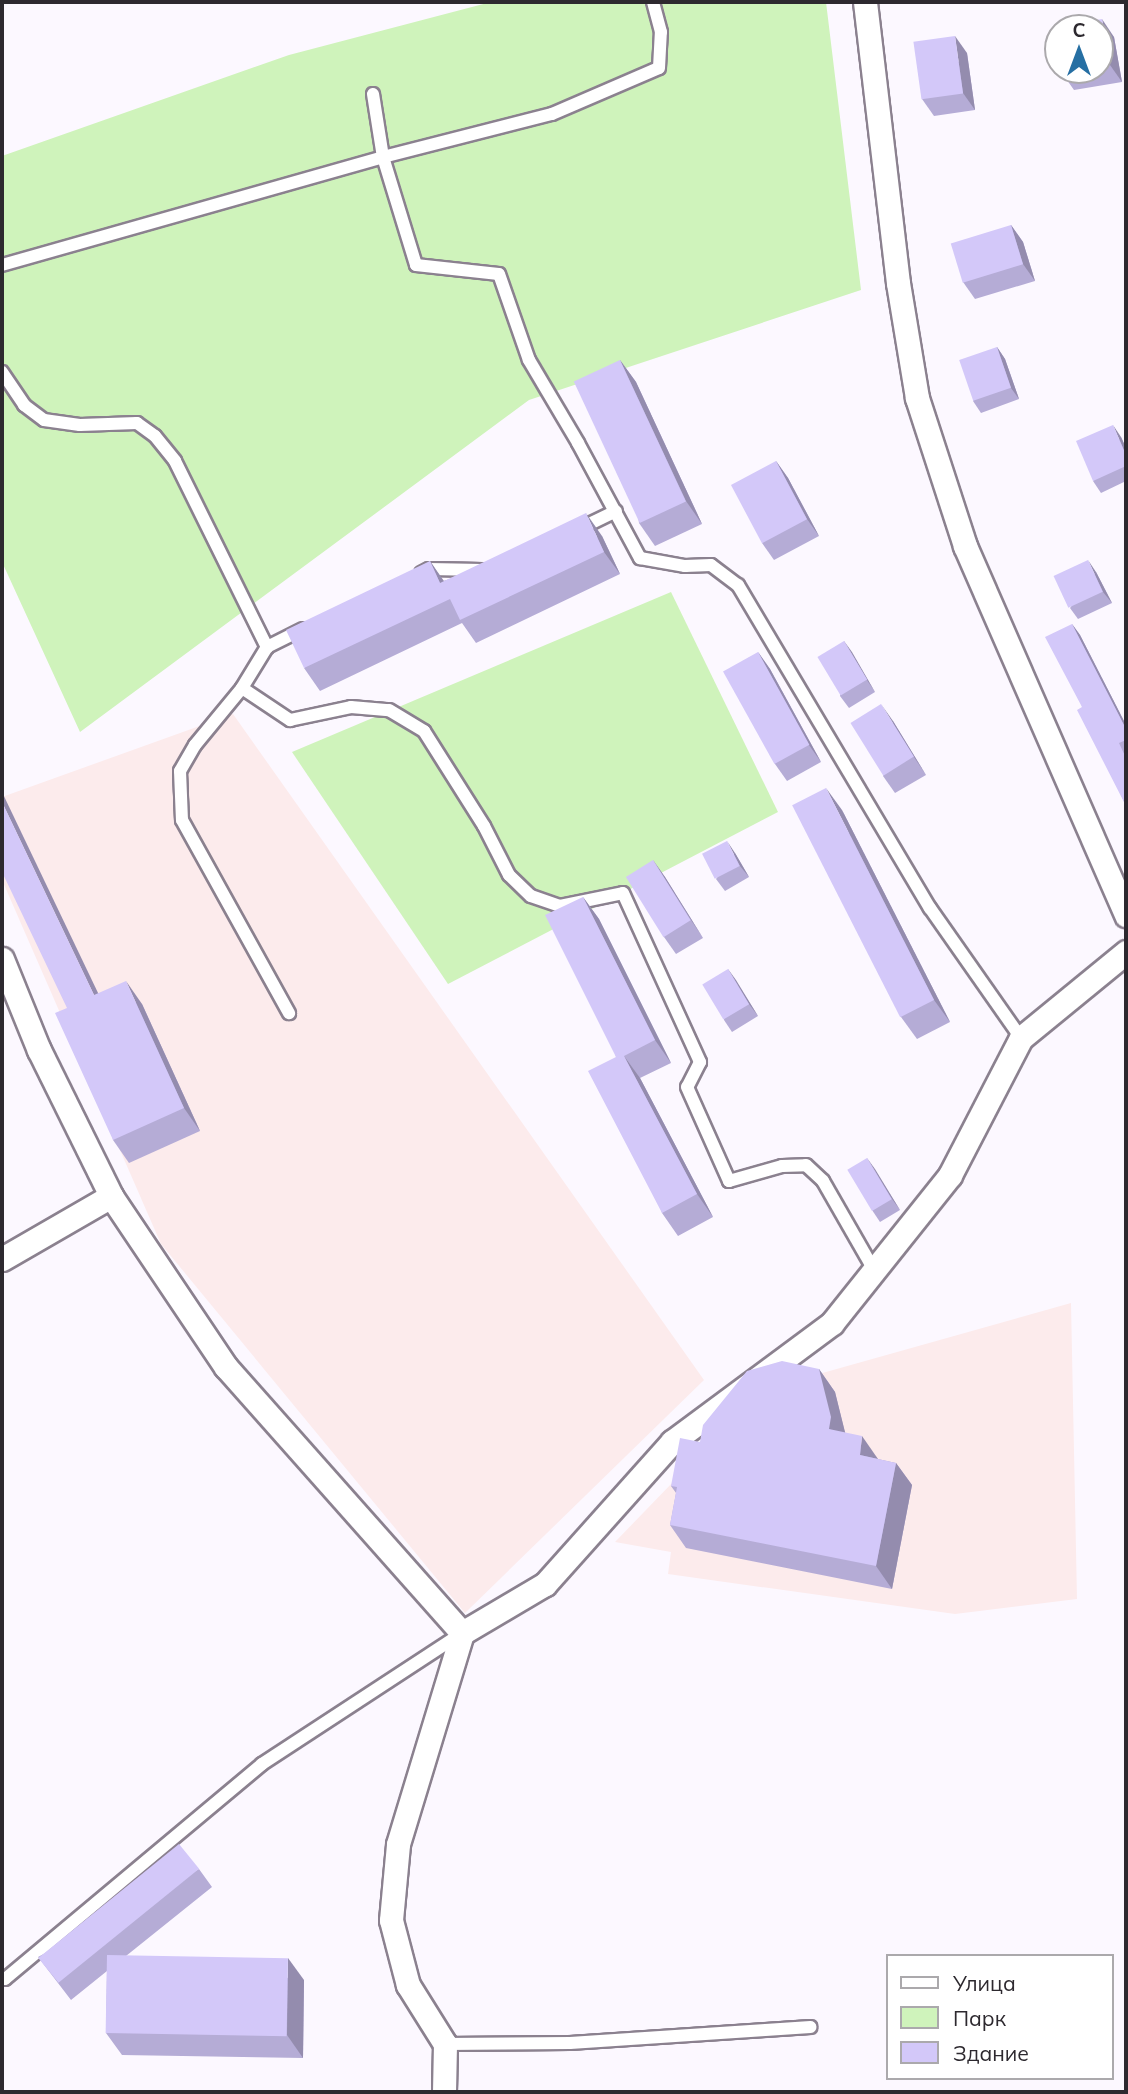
<!DOCTYPE html>
<html>
<head>
<meta charset="utf-8">
<style>
  body { margin:0 }
  #map { position:relative; width:1128px; height:2094px; overflow:hidden; background:#fcf8ff; font-family:Mulish,sans-serif }
  div>[style] { position:absolute }
  [style*='--x'] { left:calc(var(--x)*1px); top:calc(var(--y)*1px); width:calc(var(--w)*1px); rotate:calc(var(--a)*1deg) }
  .industrial>* { inset:0; background:#fcebec }
  .green>* { inset:0; background:#cff3bb }
  .roads { filter:drop-shadow(2px 0 #8b818f) drop-shadow(-2px 0 #8b818f) drop-shadow(0 2px #8b818f) drop-shadow(0 -2px #8b818f) }
  .lane>* { height:12px; margin:-6px; padding:0 6px; transform-origin:6px; border-radius:6px; background:#fff }
  .street>* { height:23px; margin:-11.5px; padding:0 11.5px; transform-origin:11.5px; border-radius:11.5px; background:#fff }
  .wall>* { inset:0; background:#b5acd6 }
  .shaded-wall>* { inset:0; background:#948cae }
  .building>* { inset:0; background:#d3c8f9; transform-origin:0 0 }
  span { translate:-50% -50%; white-space:nowrap; text-align:center; line-height:1.15; -webkit-text-stroke:5px #fff; paint-order:stroke }
  .frame { position:absolute; inset:0; border:4px solid #2d292f; pointer-events:none }
  .legend { position:absolute; left:886px; top:1954px; width:228px; height:126px; box-sizing:border-box; background:#fff; border:2px solid #aba9ac; margin:0; padding:9px 12px; list-style:none; font-size:21px; color:#2d292f }
  .legend li { display:flex; align-items:center; gap:14px; height:35px }
  .legend b { width:35px; border:2px solid #aba9ac }
  .north { position:absolute; left:1044px; top:14px; width:70px; height:70px; box-sizing:border-box; background:#fff; border:2px solid #aba9ac; border-radius:50%; rotate:0deg; font-size:19px; font-weight:700; line-height:28px; text-align:center; color:#2d292f }
  .north::after { content:''; display:block; margin:auto; width:24px; height:32px; background:#266fa3; clip-path:polygon(50% 0,100% 100%,50% 72%,0 100%) }
</style>
</head>
<body>
<div id="map">
  <div class="industrial">
    <i style="clip-path:polygon(233px 714px,704px 1380px,465px 1613px,161px 1244px,2px 880px,2px 797px)"></i>
    <i style="clip-path:polygon(1071px 1303px,1077px 1599px,955px 1614px,668px 1574px,671px 1552px,615px 1542px,762px 1390px)"></i>
  </div>
  <div class="green">
    <i style="clip-path:polygon(491px 2px,826px 2px,861px 290px,529px 400px,80px 732px,2px 562px,2px 156px,289px 55px)"></i>
    <i style="clip-path:polygon(671px 592px,778px 812px,448px 984px,292px 752px)"></i>
  </div>
  <div class="roads">
    <div class="lane">
      <i style="--x:373;--y:94;--w:64;--a:81"></i>
      <i style="--x:383;--y:157;--w:113;--a:73"></i>
      <i style="--x:416;--y:265;--w:83;--a:6.2"></i>
      <i style="--x:499;--y:274;--w:91;--a:70.8"></i>
      <i style="--x:529;--y:360;--w:96;--a:59.4"></i>
      <i style="--x:578;--y:443;--w:131;--a:61.7"></i>
      <i style="--x:640;--y:558;--w:46;--a:10.1"></i>
      <i style="--x:685;--y:566;--w:26;--a:-2"></i>
      <i style="--x:711;--y:565;--w:34;--a:37"></i>
      <i style="--x:738;--y:585;--w:376;--a:59.3"></i>
      <i style="--x:930;--y:908;--w:159;--a:55"></i>
      <i style="--x:2;--y:265;--w:396;--a:-15.8"></i>
      <i style="--x:383;--y:157;--w:174;--a:-14.3"></i>
      <i style="--x:552;--y:114;--w:116;--a:-23.3"></i>
      <i style="--x:659;--y:68;--w:36;--a:-87"></i>
      <i style="--x:661;--y:32;--w:31;--a:-105"></i>
      <i style="--x:2;--y:372;--w:40;--a:56"></i>
      <i style="--x:24;--y:405;--w:25;--a:37"></i>
      <i style="--x:44;--y:420;--w:36;--a:8"></i>
      <i style="--x:80;--y:425;--w:57;--a:-2"></i>
      <i style="--x:137;--y:423;--w:22;--a:36"></i>
      <i style="--x:155;--y:436;--w:32;--a:51"></i>
      <i style="--x:175;--y:461;--w:208;--a:63.7"></i>
      <i style="--x:267;--y:647;--w:48;--a:121.4"></i>
      <i style="--x:242;--y:688;--w:74;--a:129.5"></i>
      <i style="--x:195;--y:745;--w:30;--a:120"></i>
      <i style="--x:180;--y:771;--w:49;--a:87.7"></i>
      <i style="--x:182;--y:820;--w:221;--a:61"></i>
      <i style="--x:579;--y:529;--w:41;--a:-25.9"></i>
      <i style="--x:421;--y:573;--w:9;--a:-27"></i>
      <i style="--x:429;--y:569;--w:53;--a:1.1"></i>
      <i style="--x:267;--y:647;--w:40;--a:-26.6"></i>
      <i style="--x:242;--y:688;--w:58;--a:33.7"></i>
      <i style="--x:290;--y:720;--w:62;--a:-12"></i>
      <i style="--x:351;--y:707;--w:38;--a:5"></i>
      <i style="--x:389;--y:710;--w:41;--a:31"></i>
      <i style="--x:424;--y:731;--w:112;--a:57.7"></i>
      <i style="--x:484;--y:826;--w:55;--a:63"></i>
      <i style="--x:509;--y:875;--w:30;--a:44"></i>
      <i style="--x:531;--y:896;--w:31;--a:19"></i>
      <i style="--x:560;--y:906;--w:64;--a:-11.7"></i>
      <i style="--x:623;--y:893;--w:186;--a:65.5"></i>
      <i style="--x:700;--y:1062;--w:28;--a:117"></i>
      <i style="--x:687;--y:1087;--w:103;--a:65.9"></i>
      <i style="--x:729;--y:1181;--w:55;--a:-15.8"></i>
      <i style="--x:782;--y:1166;--w:24;--a:-2"></i>
      <i style="--x:806;--y:1165;--w:23;--a:43"></i>
      <i style="--x:823;--y:1181;--w:103;--a:60.2"></i>
      <i style="--x:2;--y:1978;--w:3;--a:18"></i>
      <i style="--x:5;--y:1979;--w:335;--a:-39.9"></i>
      <i style="--x:262;--y:1764;--w:235;--a:-33.2"></i>
      <i style="--x:445;--y:2044;--w:125;--a:-0.5"></i>
      <i style="--x:570;--y:2043;--w:241;--a:-3.8"></i>
    </div>
    <div class="street">
      <i style="--x:865;--y:2;--w:283;--a:83.3"></i>
      <i style="--x:898;--y:283;--w:117;--a:80.6"></i>
      <i style="--x:917;--y:398;--w:156;--a:72"></i>
      <i style="--x:965;--y:546;--w:403;--a:66.4"></i>
      <i style="--x:2;--y:959;--w:98;--a:67.9"></i>
      <i style="--x:39;--y:1050;--w:163;--a:63.7"></i>
      <i style="--x:111;--y:1196;--w:206;--a:56.1"></i>
      <i style="--x:226;--y:1367;--w:356;--a:48.4"></i>
      <i style="--x:2;--y:1259;--w:126;--a:-30"></i>
      <i style="--x:444;--y:2092;--w:48;--a:-88.8"></i>
      <i style="--x:445;--y:2044;--w:70;--a:-122.1"></i>
      <i style="--x:408;--y:1985;--w:67;--a:-104.7"></i>
      <i style="--x:391;--y:1920;--w:76;--a:-84.7"></i>
      <i style="--x:398;--y:1844;--w:220;--a:-73.1"></i>
      <i style="--x:462;--y:1633;--w:96;--a:-30.6"></i>
      <i style="--x:545;--y:1584;--w:191;--a:-48.2"></i>
      <i style="--x:672;--y:1442;--w:199;--a:-36.6"></i>
      <i style="--x:832;--y:1323;--w:189;--a:-51.4"></i>
      <i style="--x:950;--y:1175;--w:154;--a:-62.6"></i>
      <i style="--x:1021;--y:1038;--w:136;--a:-39.3"></i>
    </div>
  </div>
  <div class="wall">
    <i style="clip-path:polygon(1100px 28px,1114px 37px,1122px 82px,1074px 90px,1062px 73px,1061px 70px,1100px 70px)"></i>
    <i style="clip-path:polygon(967px 53px,975px 110px,934px 116px,922px 99px)"></i>
    <i style="clip-path:polygon(1011px 225px,1023px 242px,1035px 281px,975px 299px,963px 282px)"></i>
    <i style="clip-path:polygon(997px 347px,1005px 359px,1019px 399px,981px 413px,973px 401px)"></i>
    <i style="clip-path:polygon(620px 360px,636px 382px,702px 524px,655px 546px,639px 523px)"></i>
    <i style="clip-path:polygon(1121px 437px,1126px 448px,1126px 481px,1101px 493px,1093px 481px)"></i>
    <i style="clip-path:polygon(776px 461px,788px 478px,819px 536px,774px 560px,762px 543px)"></i>
    <i style="clip-path:polygon(602px 536px,620px 574px,476px 643px,462px 623px,320px 691px,304px 668px,430px 561px,443px 581px)"></i>
    <i style="clip-path:polygon(1096px 572px,1112px 603px,1078px 619px,1070px 608px)"></i>
    <i style="clip-path:polygon(1072px 624px,1080px 635px,1126px 725px,1126px 806px,1082px 707px)"></i>
    <i style="clip-path:polygon(844px 641px,875px 692px,849px 708px,840px 696px)"></i>
    <i style="clip-path:polygon(758px 652px,770px 669px,821px 762px,787px 781px,775px 764px)"></i>
    <i style="clip-path:polygon(893px 721px,926px 775px,895px 793px,883px 776px)"></i>
    <i style="clip-path:polygon(842px 810px,950px 1022px,917px 1039px,901px 1017px)"></i>
    <i style="clip-path:polygon(735px 853px,749px 877px,725px 891px,716px 879px)"></i>
    <i style="clip-path:polygon(653px 860px,665px 877px,703px 938px,676px 954px,664px 937px)"></i>
    <i style="clip-path:polygon(583px 897px,599px 919px,671px 1063px,640px 1078px,713px 1217px,678px 1236px,662px 1213px,616px 1057px)"></i>
    <i style="clip-path:polygon(728px 969px,758px 1016px,732px 1032px,724px 1020px)"></i>
    <i style="clip-path:polygon(98px 993px,142px 1004px,200px 1131px,129px 1163px,113px 1140px)"></i>
    <i style="clip-path:polygon(867px 1158px,900px 1210px,880px 1222px,872px 1210px)"></i>
    <i style="clip-path:polygon(819px 1369px,835px 1392px,845px 1433px,878px 1459px,896px 1463px,912px 1485px,892px 1589px,686px 1548px,670px 1525px,676px 1493px,671px 1486px,700px 1442px)"></i>
    <i style="clip-path:polygon(199px 1869px,212px 1887px,126px 1956px,304px 1980px,303px 2058px,122px 2055px,106px 2033px,107px 1971px,71px 2000px,38px 1957px)"></i>
  </div>
  <div class="shaded-wall">
    <i style="clip-path:polygon(1102px 19px,1114px 37px,1122px 82px,1110px 65px)"></i>
    <i style="clip-path:polygon(955px 36px,967px 53px,975px 110px,963px 93px)"></i>
    <i style="clip-path:polygon(1011px 225px,1023px 242px,1035px 281px,1023px 264px)"></i>
    <i style="clip-path:polygon(997px 347px,1005px 359px,1019px 399px,1011px 388px)"></i>
    <i style="clip-path:polygon(620px 360px,636px 382px,702px 524px,686px 501px)"></i>
    <i style="clip-path:polygon(1113px 425px,1121px 437px,1126px 448px,1126px 455px)"></i>
    <i style="clip-path:polygon(776px 461px,788px 478px,819px 536px,807px 519px)"></i>
    <i style="clip-path:polygon(586px 513px,602px 536px,620px 574px,604px 552px)"></i>
    <i style="clip-path:polygon(1088px 560px,1096px 572px,1112px 603px,1103px 592px)"></i>
    <i style="clip-path:polygon(430px 561px,446px 584px,440px 583px)"></i>
    <i style="clip-path:polygon(1072px 624px,1080px 635px,1126px 725px,1126px 729px)"></i>
    <i style="clip-path:polygon(844px 641px,852px 652px,875px 692px,867px 680px)"></i>
    <i style="clip-path:polygon(758px 652px,770px 669px,821px 762px,809px 745px)"></i>
    <i style="clip-path:polygon(881px 704px,893px 721px,926px 775px,914px 757px)"></i>
    <i style="clip-path:polygon(826px 788px,842px 810px,950px 1022px,934px 1000px)"></i>
    <i style="clip-path:polygon(2px 792px,110px 1018px,94px 995px,2px 802px)"></i>
    <i style="clip-path:polygon(727px 841px,735px 853px,749px 877px,740px 866px)"></i>
    <i style="clip-path:polygon(653px 860px,665px 877px,703px 938px,691px 920px)"></i>
    <i style="clip-path:polygon(583px 897px,599px 919px,671px 1063px,655px 1040px)"></i>
    <i style="clip-path:polygon(728px 969px,736px 980px,758px 1016px,749px 1004px)"></i>
    <i style="clip-path:polygon(126px 981px,142px 1004px,200px 1131px,184px 1108px)"></i>
    <i style="clip-path:polygon(624px 1056px,640px 1078px,713px 1217px,697px 1194px)"></i>
    <i style="clip-path:polygon(867px 1158px,875px 1169px,900px 1210px,892px 1199px)"></i>
    <i style="clip-path:polygon(819px 1369px,835px 1392px,847px 1440px,829px 1429px)"></i>
    <i style="clip-path:polygon(862px 1436px,878px 1459px,860px 1455px)"></i>
    <i style="clip-path:polygon(896px 1463px,912px 1485px,892px 1589px,876px 1566px)"></i>
    <i style="clip-path:polygon(288px 1958px,304px 1980px,303px 2058px,287px 2035px)"></i>
  </div>
  <div class="building">
    <i style="clip-path:polygon(1102px 19px,1110px 65px,1100px 66px,1100px 28px,1058px 28px,1058px 52px,1054px 28px)"></i>
    <i style="left:955px;top:36px;width:58px;height:42px;rotate:82deg"></i>
    <i style="clip-path:polygon(1061px 70px,1078px 70px,1062px 73px)"></i>
    <i style="left:1011px;top:225px;width:41px;height:63px;rotate:73deg"></i>
    <i style="left:997px;top:347px;width:43px;height:40px;rotate:71deg"></i>
    <i style="left:620px;top:360px;width:156px;height:51px;rotate:65deg"></i>
    <i style="clip-path:polygon(1113px 425px,1126px 455px,1126px 466px,1093px 481px,1076px 441px)"></i>
    <i style="left:776px;top:461px;width:66px;height:51px;rotate:62deg"></i>
    <i style="clip-path:polygon(586px 513px,604px 552px,460px 620px,450px 599px,304px 668px,286px 630px,430px 561px,440px 583px)"></i>
    <i style="left:1088px;top:560px;width:35px;height:38px;rotate:65deg"></i>
    <i style="clip-path:polygon(1072px 624px,1126px 729px,1126px 740px,1119px 743px,1126px 758px,1126px 806px,1077px 710px,1082px 707px,1045px 637px)"></i>
    <i style="left:844px;top:641px;width:45px;height:31px;rotate:59deg"></i>
    <i style="left:758px;top:652px;width:106px;height:40px;rotate:61deg"></i>
    <i style="left:881px;top:704px;width:62px;height:36px;rotate:58deg"></i>
    <i style="left:826px;top:788px;width:238px;height:38px;rotate:63deg"></i>
    <i style="clip-path:polygon(2px 802px,94px 995px,126px 981px,184px 1108px,113px 1140px,55px 1013px,67px 1008px,2px 872px)"></i>
    <i style="left:727px;top:841px;width:28px;height:28px;rotate:63deg"></i>
    <i style="left:653px;top:860px;width:71px;height:32px;rotate:58deg"></i>
    <i style="clip-path:polygon(583px 897px,655px 1040px,624px 1056px,697px 1194px,662px 1213px,588px 1071px,616px 1057px,545px 915px)"></i>
    <i style="left:728px;top:969px;width:41px;height:30px;rotate:59deg"></i>
    <i style="left:867px;top:1158px;width:48px;height:23px;rotate:59deg"></i>
    <i style="clip-path:polygon(782px 1361px,819px 1369px,831px 1417px,829px 1429px,862px 1436px,860px 1455px,896px 1463px,876px 1566px,670px 1525px,677px 1487px,671px 1486px,680px 1438px,700px 1442px,703px 1425px,747px 1371px)"></i>
    <i style="left:179px;top:1844px;width:32px;height:181px;rotate:51deg"></i>
    <i style="left:107px;top:1955px;width:181px;height:78px;rotate:1deg"></i>
  </div>
  <div class="frame"></div>
  <ul class="legend">
  <li><b style="height:9px;background:#fff"></b>Улица</li>
  <li><b style="height:19px;background:#cff3bb"></b>Парк</li>
  <li><b style="height:19px;background:#d3c8f9"></b>Здание</li>
  </ul>
  <div class="north">С</div>
</div>
</body>
</html>
